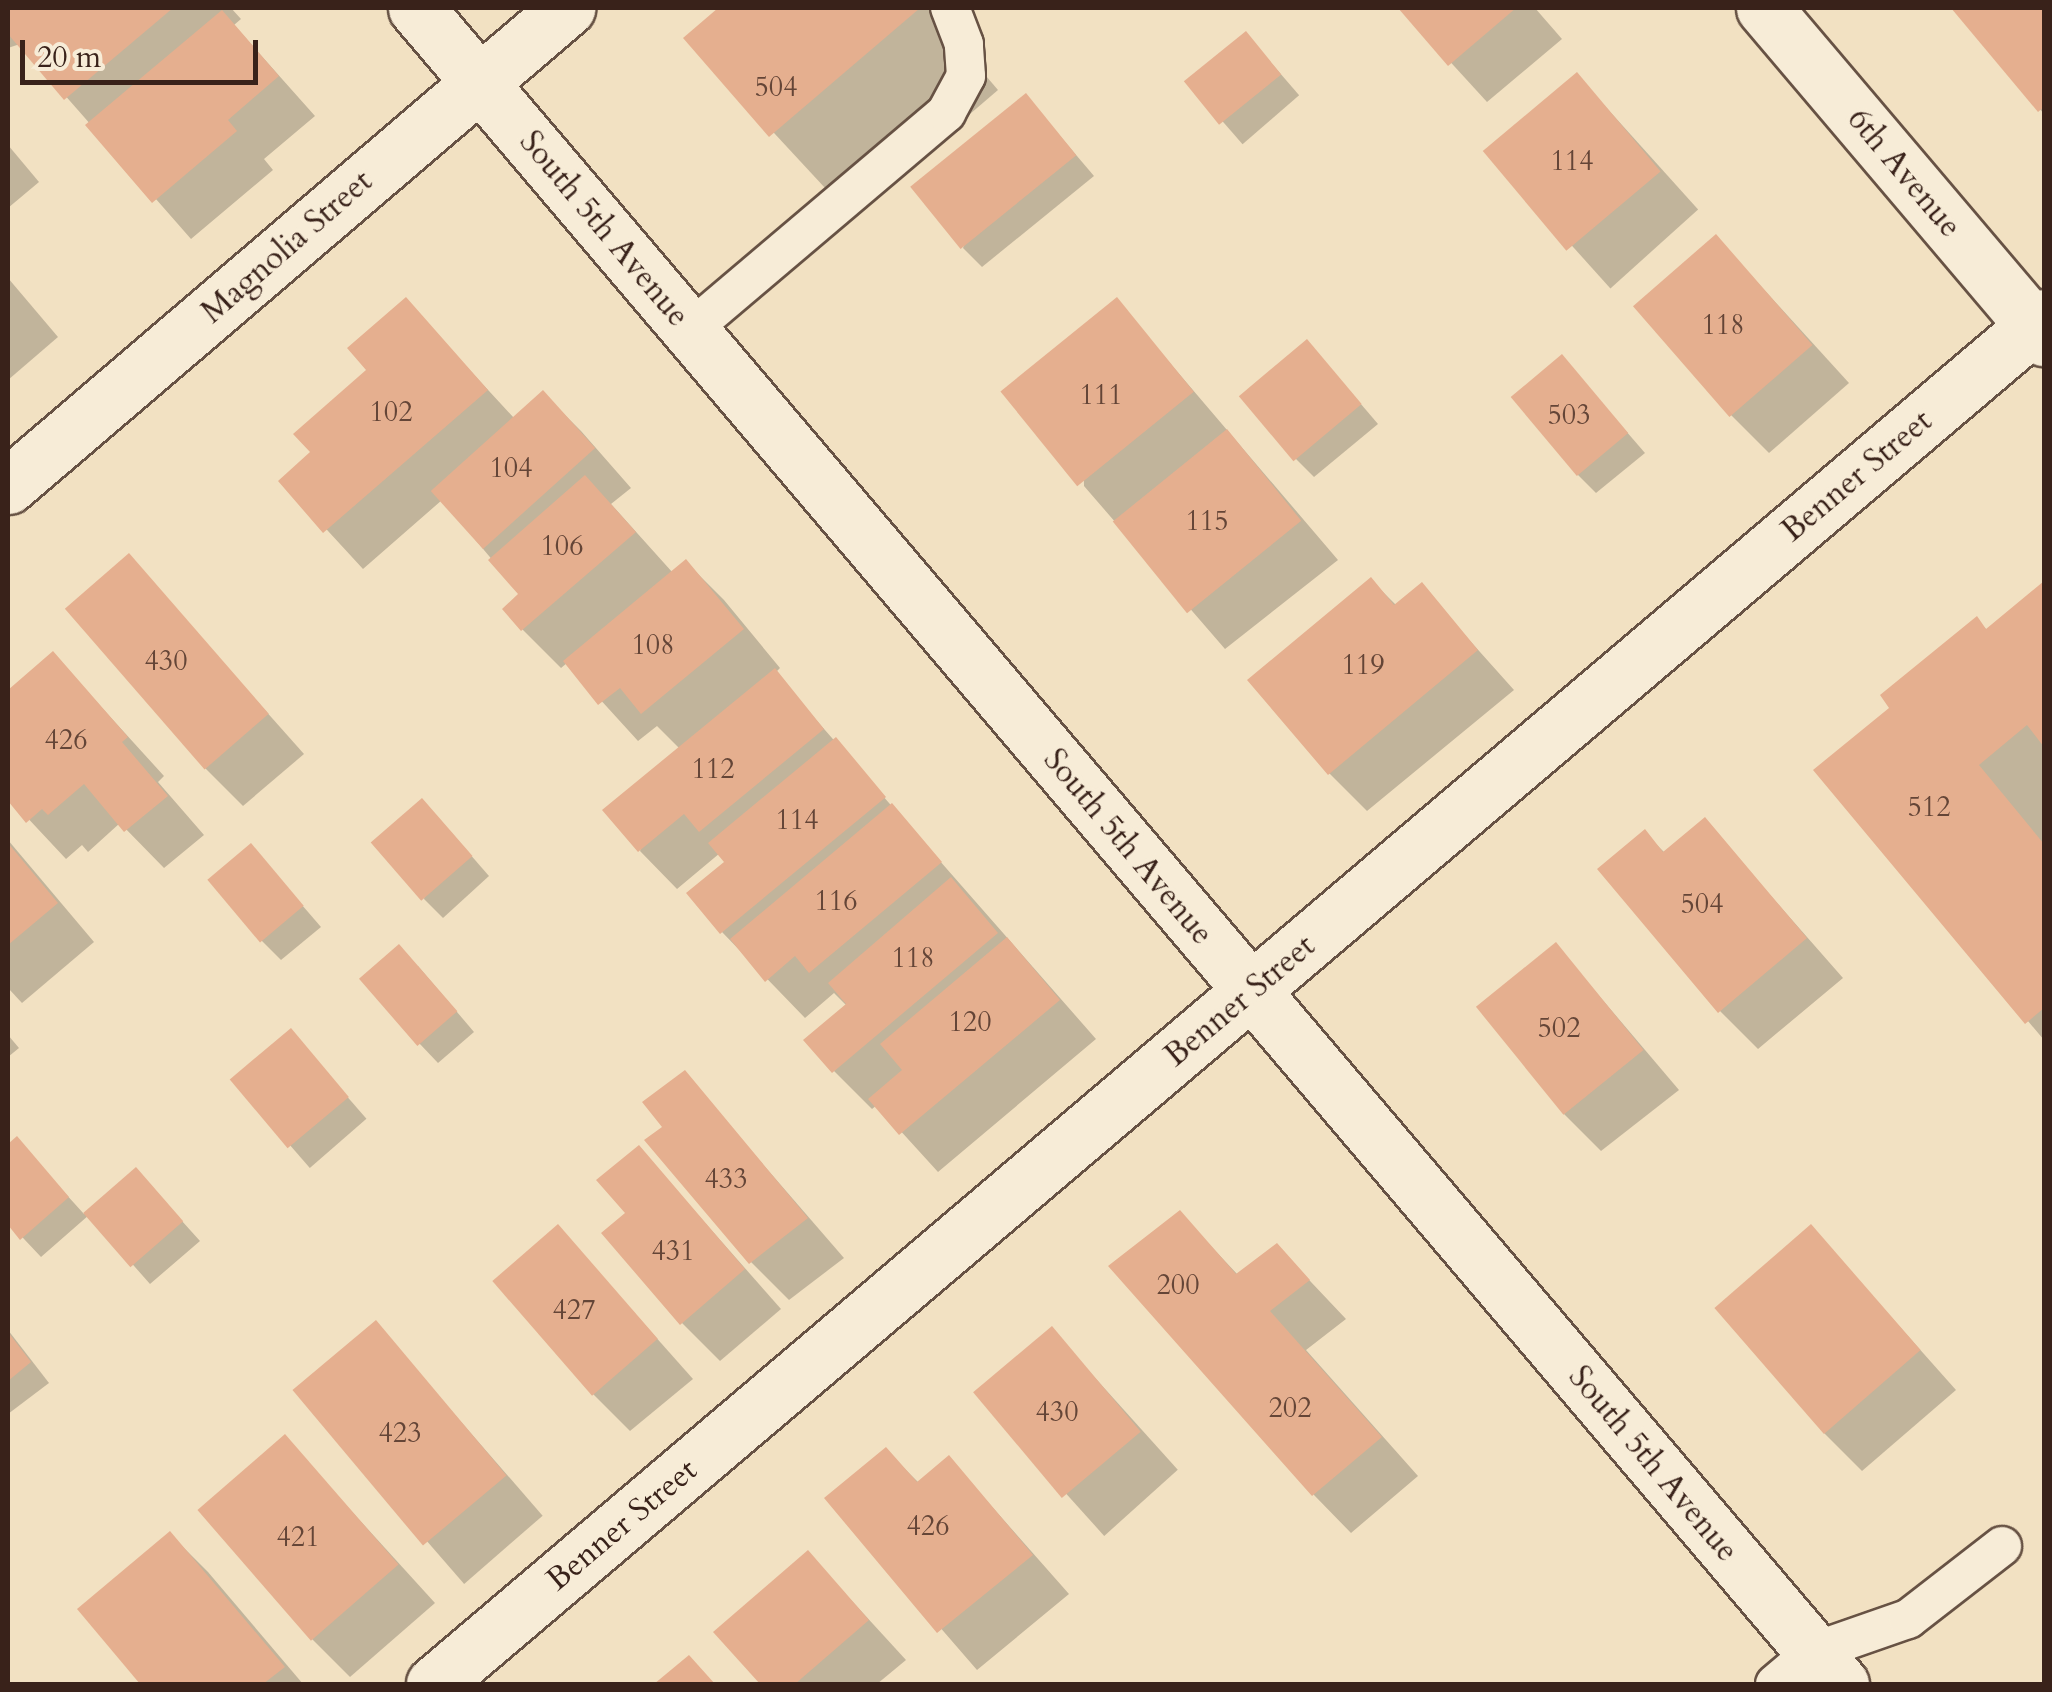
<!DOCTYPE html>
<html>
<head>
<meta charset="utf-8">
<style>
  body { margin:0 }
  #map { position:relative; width:2052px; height:1692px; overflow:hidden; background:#f2e1c2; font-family:Cardo,serif }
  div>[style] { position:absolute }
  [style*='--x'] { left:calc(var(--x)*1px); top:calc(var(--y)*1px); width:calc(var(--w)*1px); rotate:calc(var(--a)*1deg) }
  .shadow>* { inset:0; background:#0003; transform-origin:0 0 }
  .building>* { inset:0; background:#e5af8f; transform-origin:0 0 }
  .roads { filter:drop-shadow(2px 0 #675244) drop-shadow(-2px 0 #675244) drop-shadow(0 2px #675244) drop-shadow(0 -2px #675244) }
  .lane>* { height:38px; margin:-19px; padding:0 19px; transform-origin:19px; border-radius:19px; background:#f7ecd7 }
  .street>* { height:55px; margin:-27.5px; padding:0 27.5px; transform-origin:27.5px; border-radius:27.5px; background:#f7ecd7 }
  span { translate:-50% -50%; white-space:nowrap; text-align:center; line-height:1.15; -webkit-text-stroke:8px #f7ecd7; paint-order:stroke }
  .number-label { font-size:28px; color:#644537 }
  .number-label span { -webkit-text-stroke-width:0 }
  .street-label { font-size:32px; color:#39221a }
  .frame { position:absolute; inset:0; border:10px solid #39221a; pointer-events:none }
  .scale { position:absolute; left:20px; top:40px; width:238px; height:45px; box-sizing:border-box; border:5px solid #39221a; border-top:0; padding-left:12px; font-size:30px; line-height:35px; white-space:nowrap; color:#39221a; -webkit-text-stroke:8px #f7ecd7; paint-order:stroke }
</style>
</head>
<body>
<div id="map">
  <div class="shadow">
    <i style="clip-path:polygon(8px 8px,231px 8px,241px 19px,234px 25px,315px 116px,264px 159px,273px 170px,191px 239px,20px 44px,8px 48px)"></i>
    <i style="clip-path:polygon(722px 8px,928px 8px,998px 90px,851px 216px,686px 38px)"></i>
    <i style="clip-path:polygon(1401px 8px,1535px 8px,1562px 39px,1487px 102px)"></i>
    <i style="clip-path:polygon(1954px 8px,2044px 8px,2044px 114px)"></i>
    <i style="left:1246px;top:34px;width:81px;height:75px;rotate:49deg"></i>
    <i style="left:1577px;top:75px;width:181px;height:118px;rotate:48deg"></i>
    <i style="clip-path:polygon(1026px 96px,1094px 176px,982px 267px,963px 248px)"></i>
    <i style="clip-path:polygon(8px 145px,39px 182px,8px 208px)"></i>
    <i style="clip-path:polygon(1716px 237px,1849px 383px,1769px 453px,1731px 415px)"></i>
    <i style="clip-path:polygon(8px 278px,58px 337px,8px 380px)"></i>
    <i style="clip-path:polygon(406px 301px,514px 418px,543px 393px,581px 431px,631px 488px,611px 504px,673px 573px,686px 562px,724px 600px,780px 668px,775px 673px,1096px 1039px,938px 1172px,877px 1105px,872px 1109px,834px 1071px,847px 1006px,834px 993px,805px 1018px,722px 932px,728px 862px,720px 853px,677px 889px,640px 851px,680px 749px,657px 726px,638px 741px,567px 663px,561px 668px,523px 630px,505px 610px,521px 594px,442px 500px,363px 569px,282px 481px,313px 452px,370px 371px)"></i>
    <i style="clip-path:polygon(1117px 301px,1338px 560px,1225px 649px,1084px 486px,1081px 340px,1075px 333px)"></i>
    <i style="clip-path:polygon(1562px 357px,1645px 453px,1596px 493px,1577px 474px)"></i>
    <i style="clip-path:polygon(1325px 362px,1378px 424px,1314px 477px,1295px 458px)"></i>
    <i style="clip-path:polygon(128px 556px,304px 754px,243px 806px,205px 768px)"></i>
    <i style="clip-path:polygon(1371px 580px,1397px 606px,1421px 586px,1514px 690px,1367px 811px,1329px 773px)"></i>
    <i style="clip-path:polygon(2044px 584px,2044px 1040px,1817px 771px,1893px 708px,1977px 620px,1988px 631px)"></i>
    <i style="clip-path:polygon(53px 654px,164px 776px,158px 782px,204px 835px,164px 868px,120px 823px,88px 852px,82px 845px,66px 859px,8px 797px,8px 693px)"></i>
    <i style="clip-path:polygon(441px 821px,489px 876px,443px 918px,424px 899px)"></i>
    <i style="clip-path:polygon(1705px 821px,1843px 978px,1758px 1049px,1720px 1011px,1645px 833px,1665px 853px)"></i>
    <i style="clip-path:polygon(8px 840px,94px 942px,22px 1003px,8px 988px)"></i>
    <i style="clip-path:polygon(251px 846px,321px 927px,281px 960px,262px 941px)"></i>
    <i style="clip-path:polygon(1556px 945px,1679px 1090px,1601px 1151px,1563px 1113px)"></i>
    <i style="clip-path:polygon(418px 966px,474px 1032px,438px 1063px,419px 1043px)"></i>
    <i style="left:291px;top:1032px;width:115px;height:75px;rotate:49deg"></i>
    <i style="clip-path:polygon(8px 1035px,19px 1048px,8px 1057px)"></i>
    <i style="clip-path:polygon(684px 1073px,844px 1258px,789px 1300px,751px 1262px)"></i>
    <i style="clip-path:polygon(16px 1139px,84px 1214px,136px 1170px,200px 1241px,150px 1284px,89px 1215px,41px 1257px,8px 1222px,8px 1147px)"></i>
    <i style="clip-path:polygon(639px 1148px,781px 1309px,720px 1361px,682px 1323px,629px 1213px)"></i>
    <i style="clip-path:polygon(1180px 1213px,1238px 1275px,1277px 1246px,1346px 1319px,1306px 1350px,1418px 1476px,1351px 1533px,1314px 1495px)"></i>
    <i style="clip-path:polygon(558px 1227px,693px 1379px,630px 1431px,592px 1393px)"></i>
    <i style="clip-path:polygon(1811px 1227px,1956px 1390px,1862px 1471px,1824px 1433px)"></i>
    <i style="left:376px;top:1324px;width:254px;height:104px;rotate:49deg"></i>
    <i style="clip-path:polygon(8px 1330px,49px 1383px,8px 1414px)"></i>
    <i style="left:1052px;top:1330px;width:188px;height:99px;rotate:48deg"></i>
    <i style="clip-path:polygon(284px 1437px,435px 1603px,350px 1677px,312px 1639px)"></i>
    <i style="clip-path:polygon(886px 1450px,919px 1483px,949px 1458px,1069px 1594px,977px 1670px,828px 1498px)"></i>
    <i style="clip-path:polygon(170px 1534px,208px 1572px,303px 1684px,144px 1684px,80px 1610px)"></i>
    <i style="clip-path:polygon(808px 1553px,906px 1660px,877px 1684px,763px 1684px,717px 1632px)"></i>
  </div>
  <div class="building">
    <i style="clip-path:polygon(8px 8px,173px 8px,64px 100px,8px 34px)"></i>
    <i style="clip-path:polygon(718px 8px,920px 8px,769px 137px,683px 38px)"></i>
    <i style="clip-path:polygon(1398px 8px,1516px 8px,1448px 66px)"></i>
    <i style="clip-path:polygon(1951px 8px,2044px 8px,2044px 107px,2038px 112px)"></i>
    <i style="clip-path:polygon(222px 10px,279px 76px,228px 120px,237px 131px,152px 203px,85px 125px)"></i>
    <i style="left:1246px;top:31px;width:56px;height:80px;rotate:51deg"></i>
    <i style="left:1577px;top:72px;width:130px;height:123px;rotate:50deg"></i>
    <i style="left:1026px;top:93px;width:80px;height:149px;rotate:51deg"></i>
    <i style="left:1716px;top:234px;width:147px;height:110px;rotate:49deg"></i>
    <i style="clip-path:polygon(406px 297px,488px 390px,323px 533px,278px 481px,310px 452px,293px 434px,366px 370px,347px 348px)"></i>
    <i style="left:1117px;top:297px;width:122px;height:150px;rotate:51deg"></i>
    <i style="left:1307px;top:339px;width:85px;height:89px;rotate:50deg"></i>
    <i style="left:1562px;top:354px;width:103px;height:67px;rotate:50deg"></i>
    <i style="left:543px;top:390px;width:78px;height:151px;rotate:48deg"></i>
    <i style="left:1227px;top:429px;width:118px;height:147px;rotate:51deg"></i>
    <i style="clip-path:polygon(585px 475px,636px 532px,521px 631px,502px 609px,518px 594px,488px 560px)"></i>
    <i style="left:129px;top:553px;width:213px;height:85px;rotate:49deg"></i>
    <i style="clip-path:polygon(686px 559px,744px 629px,641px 714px,620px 688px,598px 705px,563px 661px)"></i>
    <i style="clip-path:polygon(1371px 577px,1394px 605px,1422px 582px,1478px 650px,1328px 775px,1247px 680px)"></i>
    <i style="clip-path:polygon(2044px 581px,2044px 747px,2027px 725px,1979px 765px,2044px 844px,2044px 1008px,2025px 1024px,1813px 770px,1889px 708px,1880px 695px,1977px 616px,1986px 629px)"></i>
    <i style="clip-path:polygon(53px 651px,128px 737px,122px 742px,168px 796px,124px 832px,84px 784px,48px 815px,42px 809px,26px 823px,8px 801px,8px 690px)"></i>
    <i style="clip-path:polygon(775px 668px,824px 729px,699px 832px,684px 814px,638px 852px,602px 810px)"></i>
    <i style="clip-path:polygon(836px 737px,886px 797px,720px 934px,686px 893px,724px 862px,708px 843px)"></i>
    <i style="left:422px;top:798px;width:77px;height:68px;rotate:49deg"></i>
    <i style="clip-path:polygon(892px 803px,942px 862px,809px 973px,795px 956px,765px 982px,730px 939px)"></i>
    <i style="clip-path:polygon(1705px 817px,1807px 938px,1718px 1013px,1597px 869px,1645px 829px,1663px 852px)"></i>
    <i style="clip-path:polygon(8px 843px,58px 903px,8px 945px)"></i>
    <i style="left:251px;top:843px;width:82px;height:57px;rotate:50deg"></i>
    <i style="clip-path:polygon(951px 877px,998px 933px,832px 1073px,803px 1040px,846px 1004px,828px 983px)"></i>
    <i style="clip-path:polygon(1007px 937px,1060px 1000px,899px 1135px,868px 1099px,902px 1070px,880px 1044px)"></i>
    <i style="left:1556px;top:942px;width:139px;height:103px;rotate:51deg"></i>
    <i style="left:399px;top:944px;width:89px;height:53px;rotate:49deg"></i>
    <i style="left:291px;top:1028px;width:90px;height:80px;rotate:50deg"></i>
    <i style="clip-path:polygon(685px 1070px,808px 1218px,749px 1264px,644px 1140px,662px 1127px,642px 1102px)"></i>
    <i style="clip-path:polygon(17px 1136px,69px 1197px,20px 1240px,8px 1225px,8px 1144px)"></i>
    <i style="clip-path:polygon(639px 1145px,745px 1269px,680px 1325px,601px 1233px,625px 1213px,596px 1180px)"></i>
    <i style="left:136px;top:1167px;width:72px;height:70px;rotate:49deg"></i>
    <i style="clip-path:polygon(1180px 1210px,1236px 1274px,1277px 1243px,1310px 1280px,1270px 1311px,1382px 1437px,1312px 1496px,1108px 1266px)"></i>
    <i style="left:558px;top:1224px;width:152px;height:87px;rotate:49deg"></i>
    <i style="left:1811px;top:1224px;width:167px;height:128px;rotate:49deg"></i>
    <i style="left:376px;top:1320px;width:203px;height:109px;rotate:50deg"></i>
    <i style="left:1052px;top:1326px;width:138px;height:103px;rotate:50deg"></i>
    <i style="clip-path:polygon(8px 1332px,31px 1362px,8px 1381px)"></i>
    <i style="left:285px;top:1434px;width:173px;height:116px;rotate:49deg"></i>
    <i style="clip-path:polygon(886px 1447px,917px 1482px,949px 1455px,1033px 1555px,937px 1633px,824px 1498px)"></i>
    <i style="clip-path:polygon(170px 1531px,285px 1667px,263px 1684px,140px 1684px,77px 1609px)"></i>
    <i style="clip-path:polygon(808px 1550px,869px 1620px,795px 1684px,760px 1684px,713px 1632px)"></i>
    <i style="clip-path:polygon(689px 1655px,715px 1684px,654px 1684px)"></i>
  </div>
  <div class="roads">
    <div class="lane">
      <i style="--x:690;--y:330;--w:336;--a:-40.3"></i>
      <i style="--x:946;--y:113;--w:42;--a:-61.6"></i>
      <i style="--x:966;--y:76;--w:32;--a:-94"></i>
      <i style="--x:964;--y:44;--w:39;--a:-111"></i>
      <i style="--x:1775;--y:1684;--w:50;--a:-40.1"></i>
      <i style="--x:1813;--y:1652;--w:101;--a:-19.2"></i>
      <i style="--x:1908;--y:1619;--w:119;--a:-37.8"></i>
    </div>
    <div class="street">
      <i style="--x:416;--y:8;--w:2200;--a:49.63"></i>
      <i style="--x:1764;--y:8;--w:433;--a:49.7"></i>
      <i style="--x:8;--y:486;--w:736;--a:-40.53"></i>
      <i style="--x:434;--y:1684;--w:2112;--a:-40.33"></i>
    </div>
  </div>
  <div class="number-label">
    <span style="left:776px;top:87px">504</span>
    <span style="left:1572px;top:161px">114</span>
    <span style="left:1723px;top:325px">118</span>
    <span style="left:1101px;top:395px">111</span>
    <span style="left:391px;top:412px">102</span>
    <span style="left:1569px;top:415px">503</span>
    <span style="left:511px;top:468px">104</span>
    <span style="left:1207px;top:521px">115</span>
    <span style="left:562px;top:546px">106</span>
    <span style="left:653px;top:645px">108</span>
    <span style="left:166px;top:661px">430</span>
    <span style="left:1363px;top:665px">119</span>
    <span style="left:66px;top:740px">426</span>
    <span style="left:713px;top:769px">112</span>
    <span style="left:1929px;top:807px">512</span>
    <span style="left:797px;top:820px">114</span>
    <span style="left:836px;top:901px">116</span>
    <span style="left:1702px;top:904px">504</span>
    <span style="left:913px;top:958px">118</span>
    <span style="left:970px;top:1022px">120</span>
    <span style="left:1559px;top:1028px">502</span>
    <span style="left:726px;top:1179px">433</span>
    <span style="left:673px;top:1251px">431</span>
    <span style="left:1178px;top:1285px">200</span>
    <span style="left:574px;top:1310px">427</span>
    <span style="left:1290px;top:1408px">202</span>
    <span style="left:1057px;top:1412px">430</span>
    <span style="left:400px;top:1433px">423</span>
    <span style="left:928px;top:1526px">426</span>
    <span style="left:298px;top:1537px">421</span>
  </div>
  <div class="street-label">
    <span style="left:1904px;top:173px;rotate:50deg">6th Avenue</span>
    <span style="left:604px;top:229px;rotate:50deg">South 5th Avenue</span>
    <span style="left:287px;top:247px;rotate:-41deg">Magnolia Street</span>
    <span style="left:1857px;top:476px;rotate:-40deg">Benner Street</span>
    <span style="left:1128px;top:847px;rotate:50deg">South 5th Avenue</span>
    <span style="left:1240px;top:1001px;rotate:-40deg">Benner Street</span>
    <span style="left:1653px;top:1464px;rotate:50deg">South 5th Avenue</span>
    <span style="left:622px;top:1525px;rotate:-40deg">Benner Street</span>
  </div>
  <div class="frame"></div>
  <div class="scale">20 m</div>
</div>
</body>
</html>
